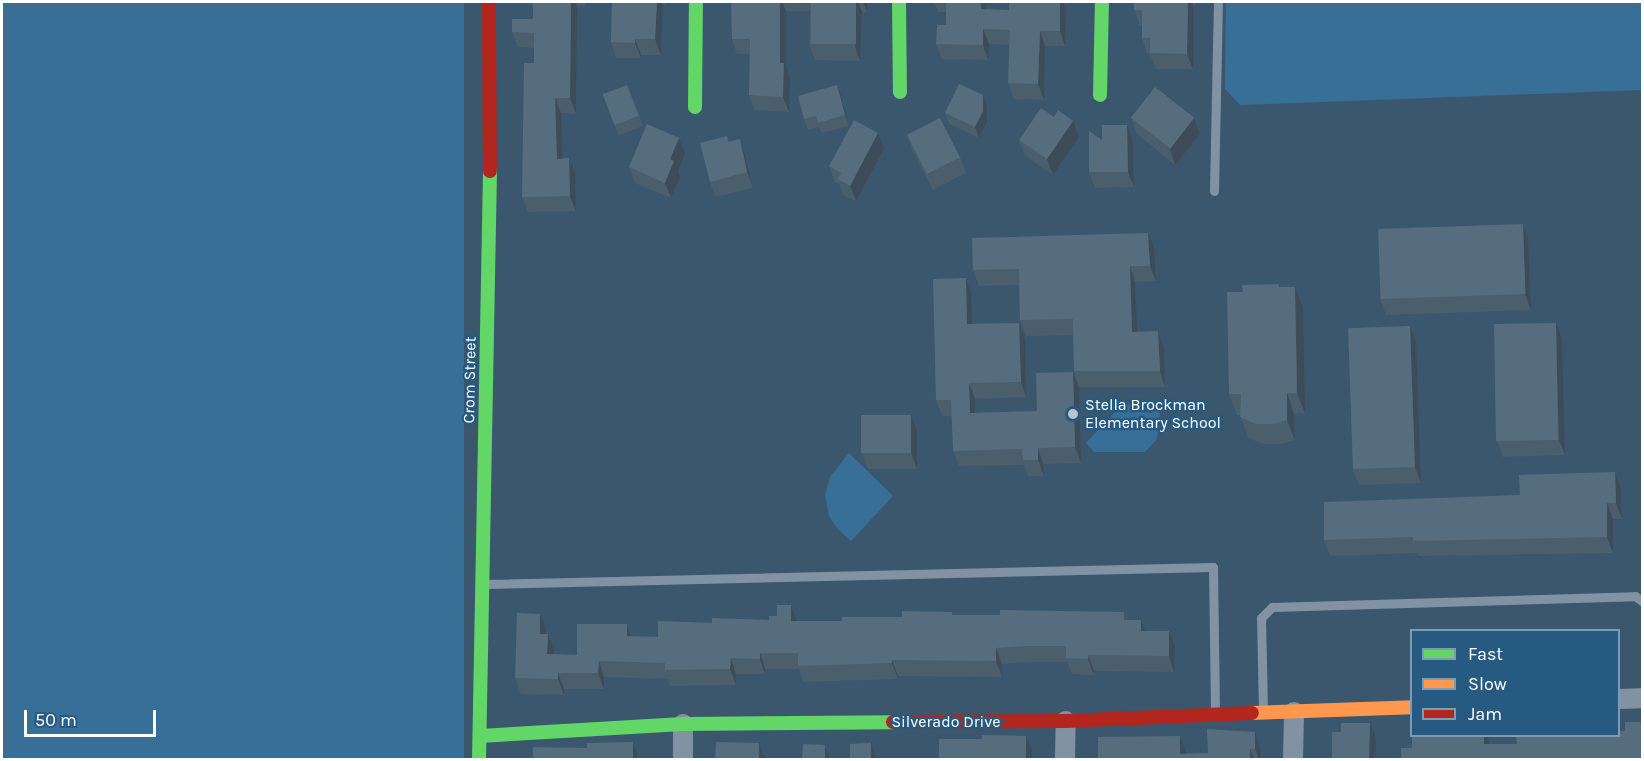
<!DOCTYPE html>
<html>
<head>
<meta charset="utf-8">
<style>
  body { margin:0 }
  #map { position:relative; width:1644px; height:761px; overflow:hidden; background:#3b576d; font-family:Karla,sans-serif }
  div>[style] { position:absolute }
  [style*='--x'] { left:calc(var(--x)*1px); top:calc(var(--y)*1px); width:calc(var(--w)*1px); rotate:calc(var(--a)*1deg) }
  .green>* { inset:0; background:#386f96; transform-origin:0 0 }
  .lane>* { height:9px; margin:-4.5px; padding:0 4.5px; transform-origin:4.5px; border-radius:4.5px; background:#8193a3 }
  .street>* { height:20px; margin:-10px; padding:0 10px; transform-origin:10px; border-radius:10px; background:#8193a3 }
  .fast>* { height:14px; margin:-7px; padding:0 7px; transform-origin:7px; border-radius:7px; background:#63d668 }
  .slow>* { height:14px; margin:-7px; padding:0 7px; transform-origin:7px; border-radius:7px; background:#ff974d }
  .jam>* { height:14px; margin:-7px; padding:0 7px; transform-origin:7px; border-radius:7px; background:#b3261e }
  .wall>* { inset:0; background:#4a5e6c; transform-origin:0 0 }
  .shaded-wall>* { inset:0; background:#3c4c58 }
  .building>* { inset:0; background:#566d7e; transform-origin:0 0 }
  .dots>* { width:16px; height:16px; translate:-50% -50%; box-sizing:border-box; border:3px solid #275a81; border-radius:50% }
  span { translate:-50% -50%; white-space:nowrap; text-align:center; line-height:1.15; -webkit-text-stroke:4.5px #275a81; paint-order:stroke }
  .street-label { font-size:16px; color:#fff }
  .poi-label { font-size:16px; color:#fff }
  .left { translate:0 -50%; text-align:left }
  .frame { position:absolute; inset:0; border:3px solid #fff; pointer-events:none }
  .legend { position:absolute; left:1410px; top:629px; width:210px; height:108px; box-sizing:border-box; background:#275a81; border:2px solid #7d9cb3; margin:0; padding:8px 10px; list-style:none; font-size:18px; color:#fff }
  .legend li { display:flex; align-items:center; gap:12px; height:30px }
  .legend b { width:30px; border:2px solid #7d9cb3 }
  .scale { position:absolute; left:24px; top:710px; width:132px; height:27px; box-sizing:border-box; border:3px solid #fff; border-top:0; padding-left:8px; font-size:18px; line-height:21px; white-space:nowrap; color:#fff; -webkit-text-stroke:4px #275a81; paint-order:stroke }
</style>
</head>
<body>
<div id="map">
  <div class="green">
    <i style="left:2px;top:2px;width:462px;height:757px"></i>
    <i style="clip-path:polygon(1226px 2px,1642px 2px,1642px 90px,1240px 105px,1225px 89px)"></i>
    <i style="clip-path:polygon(1161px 403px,1157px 439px,1145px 452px,1094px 452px,1086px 443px,1115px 412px,1126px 405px,1135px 404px,1139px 411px,1151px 413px)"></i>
    <i style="clip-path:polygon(849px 453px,893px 496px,851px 541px,836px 527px,829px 516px,825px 495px,830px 477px)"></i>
  </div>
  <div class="lane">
    <i style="--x:1214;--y:191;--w:189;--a:-88.8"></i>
    <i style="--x:485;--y:584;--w:728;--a:-1.34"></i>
    <i style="--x:1213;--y:567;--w:146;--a:89.2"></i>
    <i style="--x:1263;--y:711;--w:93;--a:-91.2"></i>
    <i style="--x:1261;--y:618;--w:16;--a:-45"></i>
    <i style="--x:1272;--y:607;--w:363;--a:-1.7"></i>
    <i style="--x:1635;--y:596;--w:9;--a:36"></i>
  </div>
  <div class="street">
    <i style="--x:1618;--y:699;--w:24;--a:-2"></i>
    <i style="--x:683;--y:760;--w:36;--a:-90"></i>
    <i style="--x:1065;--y:760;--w:39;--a:-89"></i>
    <i style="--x:1293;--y:760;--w:48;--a:-88.8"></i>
  </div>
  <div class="fast">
    <i style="--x:899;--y:2;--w:90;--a:89.4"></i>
    <i style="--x:1100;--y:95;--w:93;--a:-88.8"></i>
    <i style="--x:695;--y:107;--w:105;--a:-89.5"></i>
    <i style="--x:480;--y:736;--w:203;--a:-3.4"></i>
    <i style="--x:683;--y:724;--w:210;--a:-0.5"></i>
    <i style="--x:479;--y:760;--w:589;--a:-88.93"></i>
  </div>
  <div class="slow">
    <i style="--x:1252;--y:713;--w:160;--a:-2.1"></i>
  </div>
  <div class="jam">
    <i style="--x:489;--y:2;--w:169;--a:89.7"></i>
    <i style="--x:893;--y:722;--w:173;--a:-0.3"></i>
    <i style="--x:1066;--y:721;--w:186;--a:-2.5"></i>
  </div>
  <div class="wall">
    <i style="clip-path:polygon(528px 2px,585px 2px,585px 6px,577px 6px,576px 114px,561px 113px,562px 158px,569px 158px,575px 173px,576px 211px,528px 212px,522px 197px,534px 63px,534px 48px,518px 47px,512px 32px,533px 19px,533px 5px,529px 5px)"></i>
    <i style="clip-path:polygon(612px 2px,665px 2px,665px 5px,663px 5px,661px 55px,641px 55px,641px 58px,616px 58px,611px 42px)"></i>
    <i style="clip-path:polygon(731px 2px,867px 2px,867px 12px,862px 12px,860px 61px,815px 60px,809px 44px,810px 11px,786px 11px,786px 67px,790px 79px,789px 112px,754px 110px,749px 95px,750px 54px,737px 54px,732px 39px)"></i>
    <i style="clip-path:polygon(934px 2px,986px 2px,986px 9px,1009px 10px,1009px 2px,1063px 2px,1066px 8px,1065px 46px,1045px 46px,1044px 100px,1014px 99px,1008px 83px,1009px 45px,989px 44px,988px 60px,942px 59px,936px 44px,946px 25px,946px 12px,938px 12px)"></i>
    <i style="clip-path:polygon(1134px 2px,1196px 2px,1196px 5px,1193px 5px,1193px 69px,1156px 69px,1150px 54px,1147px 54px,1142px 38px,1142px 25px,1140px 25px,1134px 10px)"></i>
    <i style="left:627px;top:85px;width:44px;height:26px;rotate:69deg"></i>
    <i style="clip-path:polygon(841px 96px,849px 126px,822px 133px,819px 127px,808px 130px,804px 119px)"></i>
    <i style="clip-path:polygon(987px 106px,987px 122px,979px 138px,949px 124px,945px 113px)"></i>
    <i style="clip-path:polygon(1054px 117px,1079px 137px,1053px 175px,1025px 156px,1019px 140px)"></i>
    <i style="clip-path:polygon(1131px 118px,1200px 134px,1175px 165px,1137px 134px)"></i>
    <i style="clip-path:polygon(1127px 125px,1133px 141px,1134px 187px,1095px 188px,1089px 172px)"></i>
    <i style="clip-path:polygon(878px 133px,884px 149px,856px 201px,843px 195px,840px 185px,835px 182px,829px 166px)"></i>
    <i style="clip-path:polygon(907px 134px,960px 157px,966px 173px,933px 190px,912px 150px)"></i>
    <i style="clip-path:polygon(727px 136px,729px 142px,745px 155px,753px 188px,715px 197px,710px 182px)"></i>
    <i style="clip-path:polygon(679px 138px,685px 153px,678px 171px,680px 177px,671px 198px,635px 183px,629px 167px)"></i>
    <i style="clip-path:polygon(1523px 224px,1528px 240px,1531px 310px,1386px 315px,1380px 299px)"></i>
    <i style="clip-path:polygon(1154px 248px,1156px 281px,1135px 282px,1137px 332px,1158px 331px,1164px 347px,1165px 387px,1079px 387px,1074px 371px,1073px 335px,1026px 336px,1020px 320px,1019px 285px,979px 286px,973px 270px)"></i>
    <i style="clip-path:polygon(1280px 287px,1303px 308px,1305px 413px,1294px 414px,1295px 440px,1282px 444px,1264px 444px,1248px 438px,1240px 415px,1237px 415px,1229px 394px,1243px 292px)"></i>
    <i style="clip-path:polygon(971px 294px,972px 324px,1019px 323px,1025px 339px,1026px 397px,975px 399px,976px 413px,1037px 411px,1073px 372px,1079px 388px,1081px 463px,1043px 464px,1044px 476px,1028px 476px,1024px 465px,959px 466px,953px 451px,952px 416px,942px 416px,936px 400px)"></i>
    <i style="clip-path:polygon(1556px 323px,1562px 339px,1565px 455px,1503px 457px,1497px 441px)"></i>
    <i style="clip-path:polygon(1410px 326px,1416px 342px,1421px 483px,1359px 485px,1353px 470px)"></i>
    <i style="clip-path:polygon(917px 431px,917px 469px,868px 469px,862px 453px)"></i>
    <i style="clip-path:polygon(1615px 472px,1621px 488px,1622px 519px,1613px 519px,1613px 553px,1419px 556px,1418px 553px,1330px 556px,1324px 540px,1520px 495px)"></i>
    <i style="clip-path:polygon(791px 605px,797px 621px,842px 621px,902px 617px,954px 615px,1127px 620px,1145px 631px,1175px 647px,1174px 672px,1094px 671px,1094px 675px,1072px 674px,1067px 662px,1031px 662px,1002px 664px,1002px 677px,898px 676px,898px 679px,803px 682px,799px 669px,765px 669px,765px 674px,736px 674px,736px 685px,670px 686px,668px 679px,604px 677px,604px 689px,564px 689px,564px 695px,521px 694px,515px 678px,540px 614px,546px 629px,546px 634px,548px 634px,554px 650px,554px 654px,577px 655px,627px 624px,632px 636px,658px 637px,712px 623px,769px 620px,777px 616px)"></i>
    <i style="clip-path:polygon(1260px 748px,1261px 759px,1098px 759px,1186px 752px,1186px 754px,1208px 753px)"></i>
  </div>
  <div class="shaded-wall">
    <i style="clip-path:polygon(571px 2px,575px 2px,577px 6px,576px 114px,570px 98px)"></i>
    <i style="clip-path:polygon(657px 2px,661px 2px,663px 5px,661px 55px,655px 39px)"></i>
    <i style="clip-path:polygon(780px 2px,782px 2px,786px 11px,786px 67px,790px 79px,789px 112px,783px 97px,780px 63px)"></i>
    <i style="clip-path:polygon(856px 2px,858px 2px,862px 12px,860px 61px,855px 46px)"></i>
    <i style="clip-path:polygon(863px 2px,867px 2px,867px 12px)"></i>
    <i style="clip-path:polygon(981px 2px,986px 2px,986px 24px,981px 9px)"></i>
    <i style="clip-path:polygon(1059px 2px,1063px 2px,1066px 8px,1065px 46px,1060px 31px)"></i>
    <i style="clip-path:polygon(1188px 2px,1192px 2px,1193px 5px,1193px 69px,1187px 54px)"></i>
    <i style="clip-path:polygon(983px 29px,989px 44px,988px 60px,983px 45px)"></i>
    <i style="clip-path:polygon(1040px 31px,1045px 46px,1044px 100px,1038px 84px)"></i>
    <i style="clip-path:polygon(635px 39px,641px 55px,641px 58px,635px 43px)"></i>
    <i style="clip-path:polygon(837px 85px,841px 96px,849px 126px,845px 115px)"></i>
    <i style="clip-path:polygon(983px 95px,987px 106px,987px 122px,979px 138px,975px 127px)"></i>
    <i style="clip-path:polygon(555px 98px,561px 113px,563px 174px,557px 159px)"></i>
    <i style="clip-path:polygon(1194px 118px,1200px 134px,1175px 165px,1170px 149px)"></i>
    <i style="clip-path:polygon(1073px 121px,1079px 137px,1053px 175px,1047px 159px)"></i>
    <i style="clip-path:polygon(1127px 125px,1133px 141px,1134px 187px,1128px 172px)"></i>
    <i style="clip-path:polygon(878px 133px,884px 149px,856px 201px,850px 186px)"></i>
    <i style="clip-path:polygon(679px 138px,685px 153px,678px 171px,680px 177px,671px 198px,665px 183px,670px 159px)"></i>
    <i style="clip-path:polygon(740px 139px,745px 155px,753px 188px,747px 172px)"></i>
    <i style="clip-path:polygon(569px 158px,575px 173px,576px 211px,570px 196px)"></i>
    <i style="clip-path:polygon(1523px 224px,1528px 240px,1531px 310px,1525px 294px)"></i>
    <i style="clip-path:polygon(1148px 233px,1154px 248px,1156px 281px,1150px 266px)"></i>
    <i style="clip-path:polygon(1130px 266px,1135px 282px,1138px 348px,1132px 332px)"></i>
    <i style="clip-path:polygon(966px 278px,971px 294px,973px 340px,967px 324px)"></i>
    <i style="clip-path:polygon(1295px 287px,1303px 308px,1305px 413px,1297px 393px)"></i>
    <i style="clip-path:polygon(1019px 323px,1025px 339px,1026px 397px,1021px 382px)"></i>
    <i style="clip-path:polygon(1556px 323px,1562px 339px,1565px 455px,1559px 440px)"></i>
    <i style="clip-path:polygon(1410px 326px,1416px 342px,1421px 483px,1415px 467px)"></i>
    <i style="clip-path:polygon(1158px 331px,1164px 347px,1165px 387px,1160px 371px)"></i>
    <i style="clip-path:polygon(1073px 372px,1079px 388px,1081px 463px,1075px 447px)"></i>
    <i style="clip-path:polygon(969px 383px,975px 399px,976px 429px,970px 413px)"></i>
    <i style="clip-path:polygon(1287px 393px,1294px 414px,1295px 440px,1287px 420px)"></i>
    <i style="clip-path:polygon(911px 415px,917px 431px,917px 469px,911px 453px)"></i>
    <i style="clip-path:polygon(1038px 448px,1043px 464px,1044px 476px,1038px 460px)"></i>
    <i style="clip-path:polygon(1615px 472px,1621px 488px,1622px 519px,1616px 503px)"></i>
    <i style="clip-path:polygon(1607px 503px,1613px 519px,1613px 553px,1607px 537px)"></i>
    <i style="clip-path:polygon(791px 605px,797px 621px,791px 621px)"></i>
    <i style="clip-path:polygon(540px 614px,546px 629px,546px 650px,540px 634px)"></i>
    <i style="clip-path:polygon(1141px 620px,1147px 636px,1141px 631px)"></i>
    <i style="clip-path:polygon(627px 624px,633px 640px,627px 636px)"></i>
    <i style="clip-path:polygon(1169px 631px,1175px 647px,1174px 672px,1169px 656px)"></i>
    <i style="clip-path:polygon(548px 634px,554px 650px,553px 670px,547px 654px)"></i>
    <i style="clip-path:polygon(996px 648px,1002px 664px,1002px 677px,996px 661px)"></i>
    <i style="clip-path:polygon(760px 653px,765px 669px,765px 674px,760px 659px)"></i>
    <i style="clip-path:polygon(1088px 655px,1094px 671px,1094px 675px,1088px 659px)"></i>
    <i style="clip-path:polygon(731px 658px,736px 674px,736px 685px,730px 669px)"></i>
    <i style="clip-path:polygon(892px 660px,898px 676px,898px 679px,892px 663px)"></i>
    <i style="clip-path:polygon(599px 661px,604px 677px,604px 689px,598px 673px)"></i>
    <i style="clip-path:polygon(558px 673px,564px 689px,564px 695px,558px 679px)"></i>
    <i style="clip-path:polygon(1370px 723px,1376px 739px,1375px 759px,1369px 759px)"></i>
    <i style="clip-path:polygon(1255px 732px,1260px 748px,1261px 759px,1259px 759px,1255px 749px)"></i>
    <i style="clip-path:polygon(1484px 735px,1487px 735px,1489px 742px,1489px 759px,1484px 744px)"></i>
    <i style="clip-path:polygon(1026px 736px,1032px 751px,1032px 759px,1026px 759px)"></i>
    <i style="clip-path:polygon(1180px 736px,1186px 752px,1186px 759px,1180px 754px)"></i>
    <i style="clip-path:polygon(633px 742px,638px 758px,638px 759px,633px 759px)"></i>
    <i style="clip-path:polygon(759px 743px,765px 758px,759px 758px)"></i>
    <i style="clip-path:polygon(871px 743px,877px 759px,871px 758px)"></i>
    <i style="clip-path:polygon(825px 745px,830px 759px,825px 759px)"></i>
    <i style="clip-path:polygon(1250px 749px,1254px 759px,1250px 759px)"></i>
  </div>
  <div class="building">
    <i style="clip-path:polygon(533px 2px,571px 2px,570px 98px,555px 98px,557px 159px,569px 158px,570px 196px,522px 197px,524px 63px,534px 63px,534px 33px,512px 32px,512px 19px,533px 19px)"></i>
    <i style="clip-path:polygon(612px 2px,657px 2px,655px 39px,635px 39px,635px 43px,611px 42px)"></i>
    <i style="clip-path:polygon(731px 2px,780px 2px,780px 63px,784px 63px,783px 97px,749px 95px,750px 39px,732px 39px)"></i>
    <i style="left:811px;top:2px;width:45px;height:42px"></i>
    <i style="clip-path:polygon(946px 2px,981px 2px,981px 9px,1009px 10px,1009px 2px,1060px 2px,1060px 31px,1040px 31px,1038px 84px,1008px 83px,1010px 30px,983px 29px,983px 45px,936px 44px,937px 25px,946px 25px)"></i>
    <i style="clip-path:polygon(1134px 2px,1188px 2px,1187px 54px,1150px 53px,1150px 38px,1142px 38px,1142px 10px,1134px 10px)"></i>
    <i style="clip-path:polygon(959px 84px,983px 95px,983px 111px,975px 127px,945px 113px)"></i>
    <i style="left:627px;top:85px;width:33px;height:26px;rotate:69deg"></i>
    <i style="clip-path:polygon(837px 85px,845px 115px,818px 123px,816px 116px,804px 119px,798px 96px)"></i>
    <i style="left:1155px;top:87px;width:50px;height:39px;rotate:38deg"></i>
    <i style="clip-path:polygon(1041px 108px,1054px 117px,1058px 110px,1073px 121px,1047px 159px,1019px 140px)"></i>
    <i style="left:940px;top:118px;width:44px;height:37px;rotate:63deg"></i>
    <i style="clip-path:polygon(854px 120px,878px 133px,850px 186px,838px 179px,841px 173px,829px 166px)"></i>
    <i style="clip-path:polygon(647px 124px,679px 138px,670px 159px,674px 161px,665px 183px,629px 167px)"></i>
    <i style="clip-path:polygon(1102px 125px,1127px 125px,1128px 172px,1089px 172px,1089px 131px,1102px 140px)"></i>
    <i style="clip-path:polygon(727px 136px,728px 142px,740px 139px,747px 172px,710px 182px,700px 143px)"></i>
    <i style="left:1523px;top:224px;width:70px;height:145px;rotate:88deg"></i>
    <i style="clip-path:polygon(1148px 233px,1150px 266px,1130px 266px,1132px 332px,1158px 331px,1160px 371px,1074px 371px,1073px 319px,1020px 320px,1019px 269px,973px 270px,972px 238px)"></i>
    <i style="clip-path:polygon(966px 278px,967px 324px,1019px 323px,1021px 382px,969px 383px,970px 413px,1037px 411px,1036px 373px,1073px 372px,1075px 447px,1038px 448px,1038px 460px,1023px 460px,1022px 449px,953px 451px,951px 400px,936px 400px,933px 279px)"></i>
    <i style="clip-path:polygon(1279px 284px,1279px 287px,1295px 287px,1297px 393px,1287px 393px,1287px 420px,1274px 424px,1256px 424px,1240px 417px,1241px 394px,1229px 394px,1227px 292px,1243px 292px,1242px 285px)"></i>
    <i style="left:1556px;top:323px;width:117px;height:62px;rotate:89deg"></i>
    <i style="left:1410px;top:326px;width:141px;height:62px;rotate:88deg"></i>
    <i style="left:911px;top:415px;width:38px;height:50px;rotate:90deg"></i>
    <i style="clip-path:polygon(1615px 472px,1616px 503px,1607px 503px,1607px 537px,1413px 541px,1413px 537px,1324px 540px,1324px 502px,1520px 495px,1519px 475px)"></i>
    <i style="clip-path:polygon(777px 605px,791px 605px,791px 621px,842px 621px,842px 617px,902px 617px,902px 611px,952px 612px,952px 615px,1000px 615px,1000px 610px,1124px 612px,1124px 620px,1141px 620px,1141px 631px,1169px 631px,1169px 656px,1088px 655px,1088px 659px,1066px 658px,1066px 646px,1025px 646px,996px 648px,996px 661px,892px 660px,892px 663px,798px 666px,798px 653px,760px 653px,760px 659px,731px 658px,730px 669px,665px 670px,665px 663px,599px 661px,598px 673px,558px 673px,558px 679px,515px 678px,517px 613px,540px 614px,540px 634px,548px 634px,547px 654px,577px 655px,577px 624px,627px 624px,627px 636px,658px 637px,658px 621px,712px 623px,712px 618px,769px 620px,769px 616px,777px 616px)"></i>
    <i style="clip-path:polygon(1625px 722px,1642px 722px,1642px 759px,1401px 759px,1401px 748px,1412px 748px,1412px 735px,1484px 735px,1484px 744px,1517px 744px,1516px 735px,1618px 735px,1618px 731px,1625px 731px)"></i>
    <i style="clip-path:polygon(1341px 723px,1370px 723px,1369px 759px,1332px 759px,1332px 732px,1341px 732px)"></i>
    <i style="clip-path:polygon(1207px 729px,1255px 732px,1255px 749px,1250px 749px,1250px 759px,1098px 759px,1098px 737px,1180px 736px,1180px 754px,1208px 753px)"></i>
    <i style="clip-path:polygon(982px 735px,1026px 736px,1026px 759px,850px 759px,850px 744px,871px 743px,871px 758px,939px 759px,939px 739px,982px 739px)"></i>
    <i style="clip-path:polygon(633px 742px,633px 759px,533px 759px,533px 747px,587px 748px,587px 743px)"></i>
    <i style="clip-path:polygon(716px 742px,759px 743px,759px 758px,802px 759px,803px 744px,825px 745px,825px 759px,715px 759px)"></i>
  </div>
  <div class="dots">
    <i style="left:1073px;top:414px;background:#bac4cc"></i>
  </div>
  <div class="street-label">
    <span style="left:470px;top:380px;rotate:-89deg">Crom Street</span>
    <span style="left:946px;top:722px">Silverado Drive</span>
  </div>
  <div class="poi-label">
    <span class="left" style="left:1085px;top:414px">Stella Brockman<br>Elementary School</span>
  </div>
  <div class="frame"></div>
  <ul class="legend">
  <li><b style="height:8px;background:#63d668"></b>Fast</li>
  <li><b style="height:8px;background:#ff974d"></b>Slow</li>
  <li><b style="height:8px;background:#b3261e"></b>Jam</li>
  </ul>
  <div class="scale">50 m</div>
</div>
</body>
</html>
